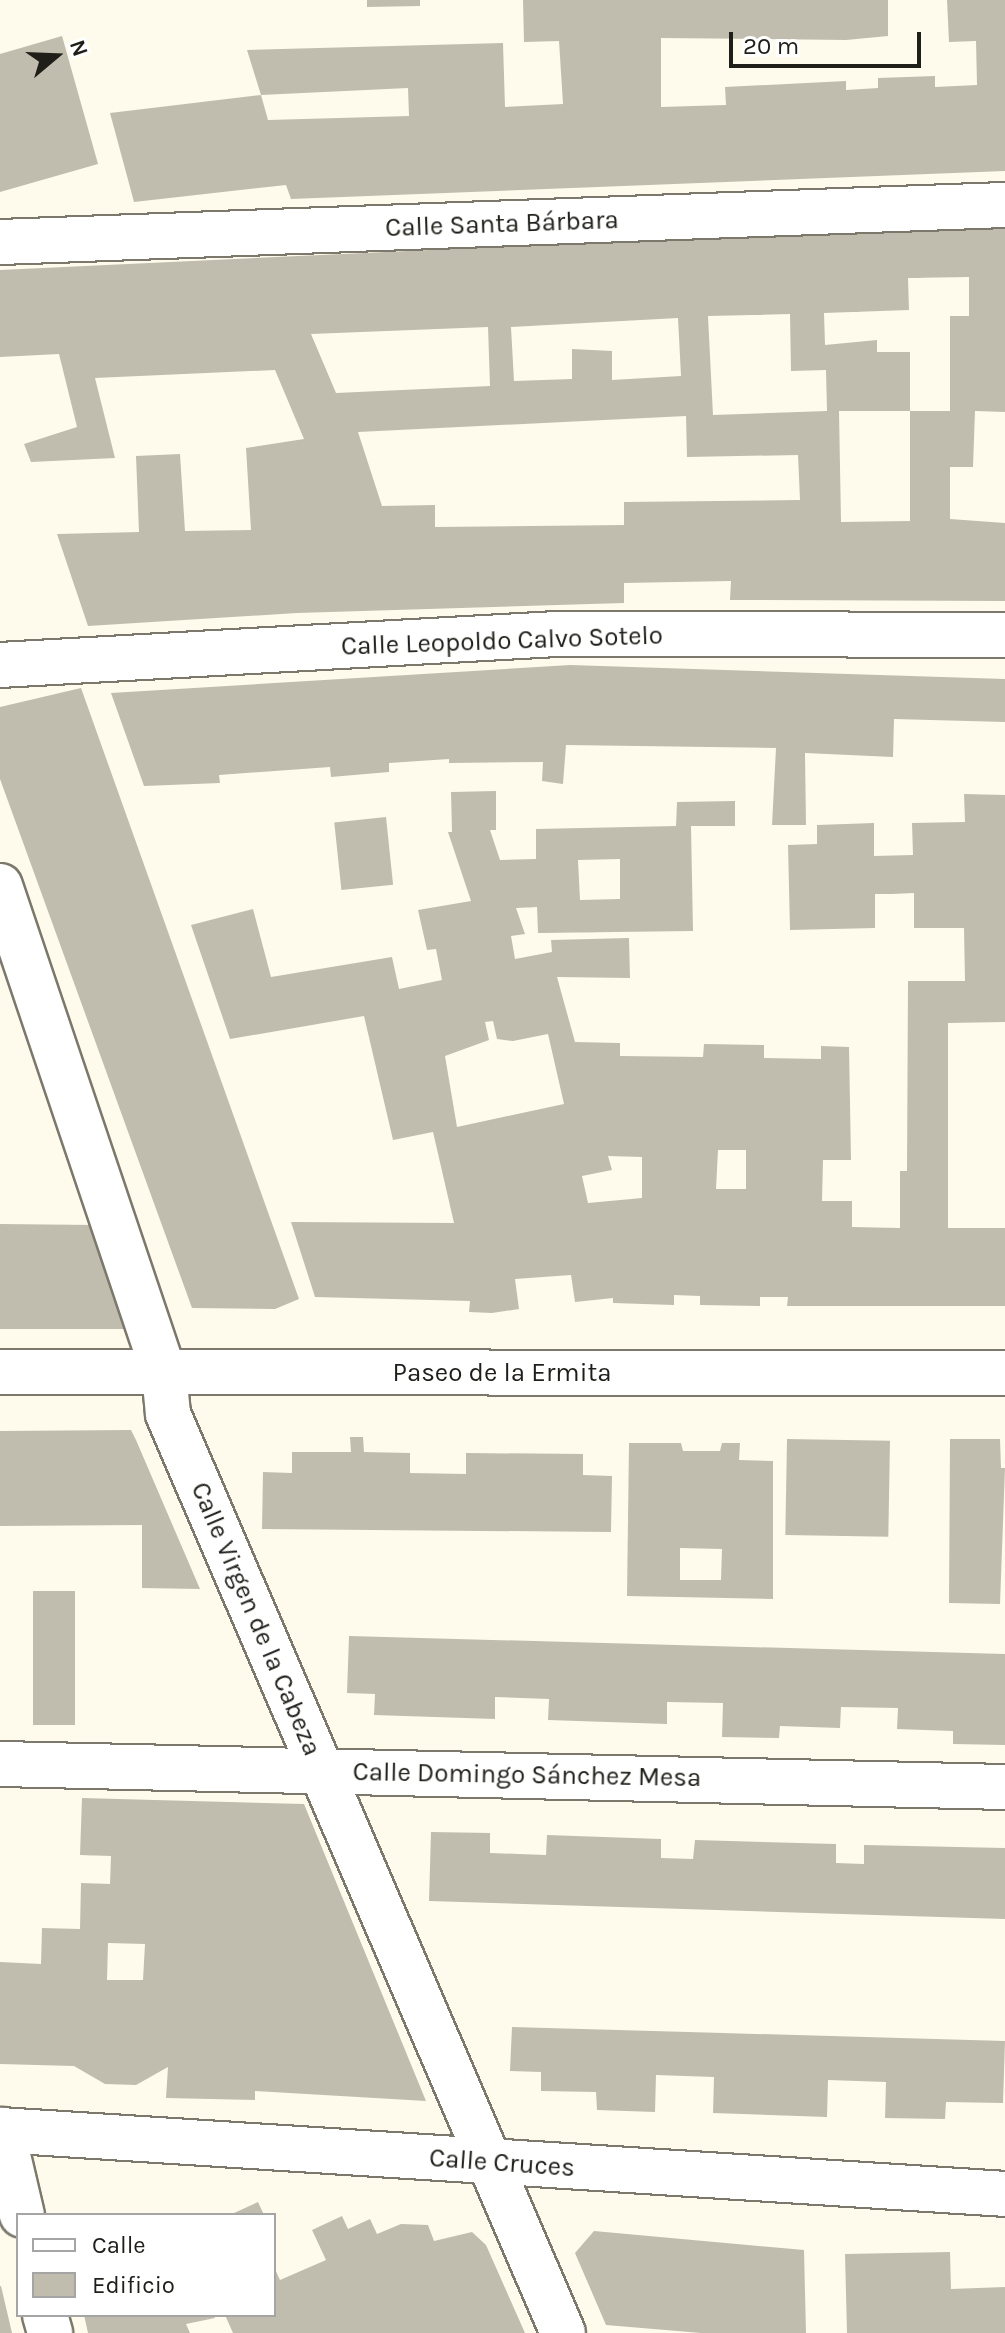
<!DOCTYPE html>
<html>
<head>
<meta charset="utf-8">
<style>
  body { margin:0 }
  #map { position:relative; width:1005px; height:2333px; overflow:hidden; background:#fefbec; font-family:Karla,sans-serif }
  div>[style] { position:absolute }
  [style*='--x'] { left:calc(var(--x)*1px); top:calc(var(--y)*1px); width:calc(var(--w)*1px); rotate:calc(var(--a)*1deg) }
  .building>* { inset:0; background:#c0bdaf; transform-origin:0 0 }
  .roads { filter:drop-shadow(2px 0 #7c796c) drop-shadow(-2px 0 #7c796c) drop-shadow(0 2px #7c796c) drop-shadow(0 -2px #7c796c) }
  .minor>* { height:44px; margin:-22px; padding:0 22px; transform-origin:22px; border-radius:22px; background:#fff }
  span { translate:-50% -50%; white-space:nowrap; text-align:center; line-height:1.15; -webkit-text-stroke:6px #fff; paint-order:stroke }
  .street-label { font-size:26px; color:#1f1e19 }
  .legend { position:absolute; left:16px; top:2213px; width:260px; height:104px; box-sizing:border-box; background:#fff; border:2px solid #a5a5a3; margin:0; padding:10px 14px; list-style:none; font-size:24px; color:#1f1e19 }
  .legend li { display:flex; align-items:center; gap:16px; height:40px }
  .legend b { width:40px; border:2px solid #a5a5a3 }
  .north { position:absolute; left:16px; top:16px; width:80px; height:80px; -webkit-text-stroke:6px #fff; paint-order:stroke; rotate:71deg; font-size:22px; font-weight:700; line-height:32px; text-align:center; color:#1f1e19 }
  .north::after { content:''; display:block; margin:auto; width:28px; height:36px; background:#1f1e19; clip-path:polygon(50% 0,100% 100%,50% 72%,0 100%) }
  .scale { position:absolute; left:729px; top:32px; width:192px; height:36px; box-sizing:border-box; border:4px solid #1f1e19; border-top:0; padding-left:10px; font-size:24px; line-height:28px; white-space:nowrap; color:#1f1e19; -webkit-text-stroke:6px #fff; paint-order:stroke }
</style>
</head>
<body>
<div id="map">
  <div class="building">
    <i style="clip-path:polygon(367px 0,420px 0,420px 6px,367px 7px)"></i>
    <i style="clip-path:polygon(evenodd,523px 0,888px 0,888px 36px,846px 40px,661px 38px,661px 107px,726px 105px,725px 87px,846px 81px,846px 90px,878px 88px,878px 78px,935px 76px,935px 87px,977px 85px,976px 41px,949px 42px,947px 0,1005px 0,1005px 171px,291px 199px,286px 185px,134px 202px,110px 113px,261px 95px,247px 50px,503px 43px,505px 107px,563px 104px,559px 41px,524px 42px,523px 0,408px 88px,409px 116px,268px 120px,261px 95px,408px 88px)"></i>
    <i style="clip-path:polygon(62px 36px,98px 164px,0 192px,0 54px)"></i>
    <i style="clip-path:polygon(evenodd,1005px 223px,1005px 412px,975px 411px,973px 467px,950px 467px,950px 519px,1005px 523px,1005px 601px,730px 600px,731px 581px,624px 583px,624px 603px,297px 613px,88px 626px,57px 534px,139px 532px,136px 456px,180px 454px,185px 531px,251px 530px,246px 448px,304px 439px,275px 370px,95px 378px,115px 458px,31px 462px,24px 444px,77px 427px,59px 354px,0 357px,0 270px,1005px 223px,969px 277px,969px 316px,950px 316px,950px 411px,910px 411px,910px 521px,841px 522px,839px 411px,910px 411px,910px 352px,877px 352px,877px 340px,825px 345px,824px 313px,909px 310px,908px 278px,969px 277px,1005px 223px,790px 314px,791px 371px,826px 370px,827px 411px,713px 415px,708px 316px,790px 314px,1005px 223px,678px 318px,681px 376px,612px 380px,612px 351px,572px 349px,572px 379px,514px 381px,511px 327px,678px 318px,1005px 223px,488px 327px,490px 386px,336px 393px,311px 334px,488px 327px,1005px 223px,686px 416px,687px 457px,798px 455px,800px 500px,624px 502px,624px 525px,435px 527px,435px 505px,382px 506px,358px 432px,686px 416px)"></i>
    <i style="clip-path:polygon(570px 665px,1005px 679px,1005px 722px,894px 719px,893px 757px,805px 753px,806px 825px,772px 825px,776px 748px,566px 745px,563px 784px,542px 781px,543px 762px,449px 763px,449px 759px,389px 763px,389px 772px,331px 777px,330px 767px,219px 775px,220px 783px,144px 786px,111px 693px)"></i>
    <i style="clip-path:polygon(81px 688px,299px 1299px,275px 1309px,192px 1308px,0 779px,0 707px)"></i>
    <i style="clip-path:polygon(evenodd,496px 791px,496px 830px,490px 830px,500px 860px,536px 859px,536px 829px,676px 826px,677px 802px,735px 801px,735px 826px,691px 826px,693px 931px,538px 933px,537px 907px,516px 908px,525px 934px,511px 936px,515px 959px,552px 952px,551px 940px,629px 938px,630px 978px,557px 977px,575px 1042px,620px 1043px,620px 1056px,703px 1057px,704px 1044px,764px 1045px,764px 1058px,821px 1059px,821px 1046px,849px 1047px,851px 1160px,823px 1160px,822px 1201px,852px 1201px,852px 1227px,900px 1228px,900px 1171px,907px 1171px,908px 981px,965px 981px,964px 928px,914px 928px,914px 893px,892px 894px,875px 894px,875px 928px,790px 930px,788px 845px,817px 844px,817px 825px,874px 823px,874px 856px,913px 855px,912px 823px,965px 822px,964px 794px,1005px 795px,1005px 1022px,948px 1023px,948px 1228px,1005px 1228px,1005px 1306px,787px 1306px,788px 1297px,760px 1297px,760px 1306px,700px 1305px,700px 1296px,674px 1295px,674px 1305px,613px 1303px,613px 1298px,575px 1302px,571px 1275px,515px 1279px,519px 1309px,492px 1313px,469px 1312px,470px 1301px,315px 1297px,291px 1222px,454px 1223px,433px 1132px,393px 1140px,364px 1016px,230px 1039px,191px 925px,253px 909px,271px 977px,392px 957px,399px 989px,442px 980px,436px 949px,427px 950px,418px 910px,471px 901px,448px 832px,452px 832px,451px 792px,496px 791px,620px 859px,620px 899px,580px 900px,578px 860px,620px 859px,496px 791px,493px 1021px,497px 1039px,513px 1041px,548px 1034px,564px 1104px,457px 1127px,445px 1056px,489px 1040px,485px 1022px,493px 1021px,496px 791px,718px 1150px,746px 1150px,746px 1189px,716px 1189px,718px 1150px,496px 791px,608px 1156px,642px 1157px,642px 1198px,588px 1203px,582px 1176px,612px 1170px,608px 1156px)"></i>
    <i style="left:386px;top:817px;width:68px;height:52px;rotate:84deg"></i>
    <i style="clip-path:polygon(0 1224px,96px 1225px,127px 1329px,0 1329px)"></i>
    <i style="clip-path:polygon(131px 1430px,136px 1440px,200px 1589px,142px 1588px,142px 1525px,0 1526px,0 1431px)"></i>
    <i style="clip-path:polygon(350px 1437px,363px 1437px,364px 1452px,410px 1453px,410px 1473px,466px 1474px,466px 1453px,583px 1454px,583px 1475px,612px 1476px,611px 1532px,262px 1529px,263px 1472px,292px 1473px,292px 1452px,351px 1452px)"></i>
    <i style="left:787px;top:1439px;width:103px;height:96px;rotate:1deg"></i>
    <i style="clip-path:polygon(950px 1439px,1000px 1439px,1001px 1468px,1005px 1468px,1000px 1604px,949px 1603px)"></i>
    <i style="clip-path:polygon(evenodd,629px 1443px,681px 1443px,683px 1451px,720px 1451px,722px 1443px,740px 1443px,739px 1460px,773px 1461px,773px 1599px,627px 1596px,629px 1443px,680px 1548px,722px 1549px,721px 1580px,680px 1580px,680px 1548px)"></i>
    <i style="left:33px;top:1591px;width:42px;height:134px"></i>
    <i style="clip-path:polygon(349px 1636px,1005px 1654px,1005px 1745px,953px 1744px,953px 1731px,897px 1729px,898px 1708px,841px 1707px,840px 1728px,780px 1726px,779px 1738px,722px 1737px,723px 1703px,667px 1702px,667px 1724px,548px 1720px,549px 1699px,495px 1697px,495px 1719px,374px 1715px,375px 1694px,347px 1693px)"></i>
    <i style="clip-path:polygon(evenodd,82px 1798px,304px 1804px,426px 2101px,255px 2091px,255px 2100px,166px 2098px,168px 2067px,136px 2085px,105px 2084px,74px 2066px,0 2064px,0 1962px,41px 1964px,42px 1928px,80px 1929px,81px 1883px,110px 1884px,111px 1856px,80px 1855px,82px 1798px,108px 1943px,145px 1944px,143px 1980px,107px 1980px,108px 1943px)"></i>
    <i style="clip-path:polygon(431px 1832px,490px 1833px,490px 1853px,519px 1854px,546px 1855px,547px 1835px,661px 1839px,661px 1858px,693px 1859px,695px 1840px,836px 1844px,836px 1863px,864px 1864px,864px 1845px,1005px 1848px,1005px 1919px,429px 1901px)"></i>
    <i style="clip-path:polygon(512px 2027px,1005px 2041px,1003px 2103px,946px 2102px,945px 2119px,885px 2118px,886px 2082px,828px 2080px,827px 2117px,713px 2113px,714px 2077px,656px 2075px,655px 2112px,597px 2110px,596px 2092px,541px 2091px,541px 2072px,510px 2071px)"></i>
    <i style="clip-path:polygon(258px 2202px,264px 2215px,211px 2215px,234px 2213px)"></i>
    <i style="clip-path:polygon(342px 2216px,348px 2229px,370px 2219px,377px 2234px,401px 2224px,428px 2225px,434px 2241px,472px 2232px,486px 2245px,525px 2333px,233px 2333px,225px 2315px,274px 2315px,274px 2267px,280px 2280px,326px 2260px,312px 2230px)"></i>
    <i style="clip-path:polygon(594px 2231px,804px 2250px,806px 2333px,701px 2333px,606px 2325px,575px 2253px)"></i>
    <i style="clip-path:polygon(950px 2252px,951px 2289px,1005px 2287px,1005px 2333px,847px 2333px,845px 2254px)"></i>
    <i style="clip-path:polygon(0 2286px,1px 2286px,12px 2333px,0 2333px)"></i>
    <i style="clip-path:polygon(84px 2315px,213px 2315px,215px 2318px,186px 2324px,190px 2333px,88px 2333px)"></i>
  </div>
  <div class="roads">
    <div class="minor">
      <i style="--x:0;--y:242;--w:1006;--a:-2.11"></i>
      <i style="--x:0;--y:665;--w:557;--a:-3.19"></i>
      <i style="--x:556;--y:634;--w:449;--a:0.1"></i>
      <i style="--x:0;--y:886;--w:514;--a:71.39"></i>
      <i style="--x:164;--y:1373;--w:41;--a:84.4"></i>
      <i style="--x:168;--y:1414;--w:1000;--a:66.74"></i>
      <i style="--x:0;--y:1372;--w:1005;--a:0.06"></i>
      <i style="--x:0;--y:1764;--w:1005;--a:1.31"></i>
      <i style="--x:0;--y:2130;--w:1007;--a:3.64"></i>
      <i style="--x:2;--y:2130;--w:87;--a:76.8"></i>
      <i style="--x:45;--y:2315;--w:19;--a:74"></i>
    </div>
  </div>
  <div class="street-label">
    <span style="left:502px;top:224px;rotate:-2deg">Calle Santa Bárbara</span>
    <span style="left:502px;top:641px;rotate:-2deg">Calle Leopoldo Calvo Sotelo</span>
    <span style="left:502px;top:1373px">Paseo de la Ermita</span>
    <span style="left:256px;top:1619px;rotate:67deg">Calle Virgen de la Cabeza</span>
    <span style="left:527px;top:1775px;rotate:1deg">Calle Domingo Sánchez Mesa</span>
    <span style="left:502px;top:2163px;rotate:4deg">Calle Cruces</span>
  </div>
  <ul class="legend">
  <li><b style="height:10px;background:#fff"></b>Calle</li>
  <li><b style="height:22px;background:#c0bdaf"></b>Edificio</li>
  </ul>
  <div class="north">N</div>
  <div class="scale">20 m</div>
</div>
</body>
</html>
